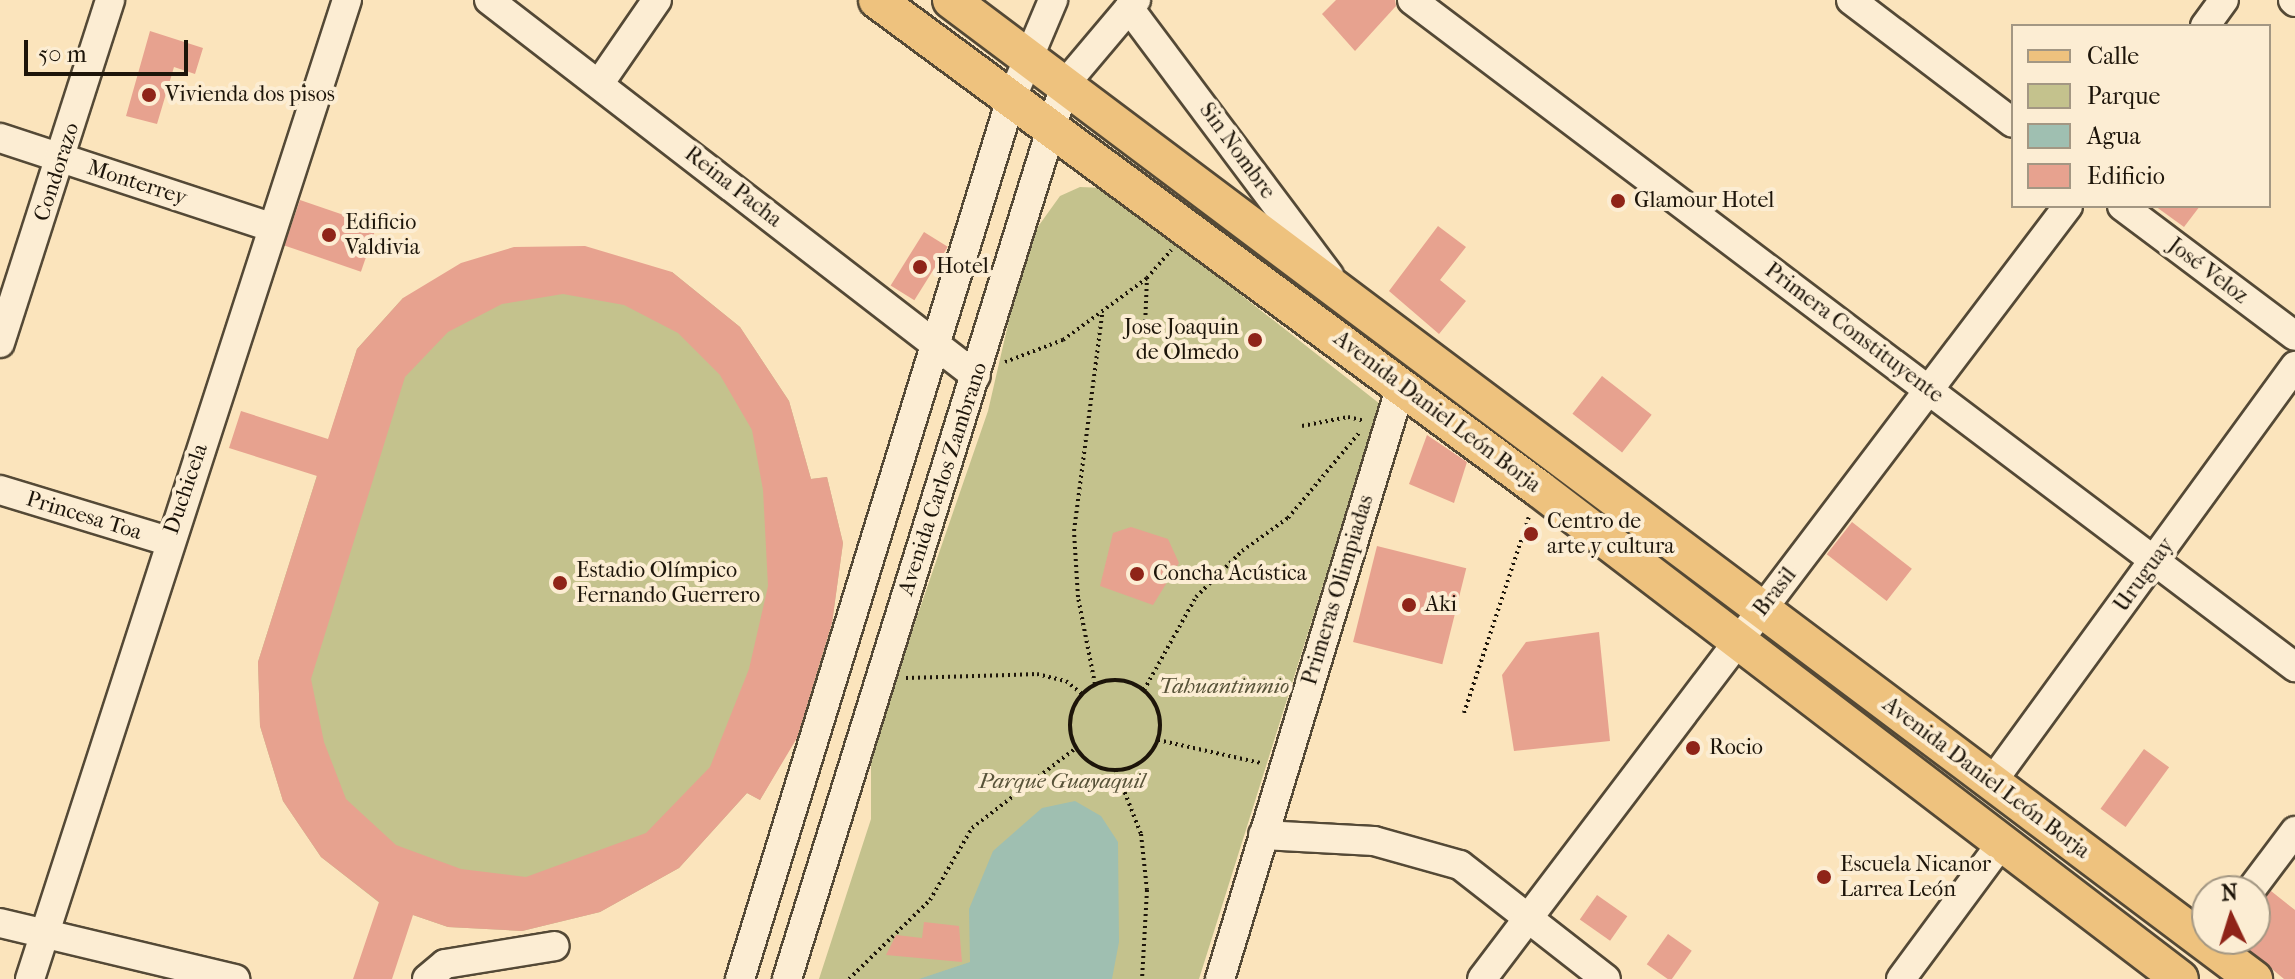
<!DOCTYPE html>
<html>
<head>
<meta charset="utf-8">
<style>
  body { margin:0 }
  #map { position:relative; width:2295px; height:979px; overflow:hidden; background:#fbe4bc; font-family:"IM FELL French Canon",serif }
  div>[style] { position:absolute }
  [style*='--x'] { left:calc(var(--x)*1px); top:calc(var(--y)*1px); width:calc(var(--w)*1px); rotate:calc(var(--a)*1deg) }
  .green>* { inset:0; background:#c4c28d }
  .water>* { inset:0; background:#9fbfb1 }
  .building>* { inset:0; background:#e7a28f; transform-origin:0 0 }
  .path>* { height:4px; margin-top:-2px; transform-origin:0; background:repeating-linear-gradient(90deg,#1d150a 0 2px,transparent 0 6px) }
  .path>.ring { margin:-2px; padding:0; box-sizing:content-box; background:none; border:4px solid #1d150a; border-radius:50% }
  .roads { filter:drop-shadow(2px 0 #544936) drop-shadow(-2px 0 #544936) drop-shadow(0 2px #544936) drop-shadow(0 -2px #544936) }
  .minor>* { height:28px; margin:-14px; padding:0 14px; transform-origin:14px; border-radius:14px; background:#fcedd3 }
  .major>* { height:36px; margin:-18px; padding:0 18px; transform-origin:18px; border-radius:18px; background:#eec27e }
  .dots>* { width:22px; height:22px; translate:-50% -50%; box-sizing:border-box; border:4px solid #fcedd3; border-radius:50% }
  span { translate:-50% -50%; white-space:nowrap; text-align:center; line-height:1.15; -webkit-text-stroke:8px #fcedd3; paint-order:stroke }
  .poi-label { font-size:22px; color:#1d150a }
  .left { translate:0 -50%; text-align:left }
  .right { translate:-100% -50%; text-align:right }
  .street-label { font-size:22px; color:#1d150a }
  .park-label { font-size:22px; color:#575238; font-style:italic }
  .legend { position:absolute; left:2011px; top:24px; width:260px; height:184px; box-sizing:border-box; background:#fcedd3; border:2px solid #a39783; margin:0; padding:10px 14px; list-style:none; font-size:24px; color:#1d150a }
  .legend li { display:flex; align-items:center; gap:16px; height:40px }
  .legend b { width:40px; border:2px solid #a39783 }
  .north { position:absolute; left:2191px; top:875px; width:80px; height:80px; box-sizing:border-box; background:#fcedd3; border:2px solid #a39783; border-radius:50%; rotate:356deg; font-size:22px; font-weight:700; line-height:32px; text-align:center; color:#1d150a }
  .north::after { content:''; display:block; margin:auto; width:28px; height:36px; background:#8f2418; clip-path:polygon(50% 0,100% 100%,50% 72%,0 100%) }
  .scale { position:absolute; left:24px; top:40px; width:164px; height:36px; box-sizing:border-box; border:4px solid #1d150a; border-top:0; padding-left:10px; font-size:24px; line-height:28px; white-space:nowrap; color:#1d150a; -webkit-text-stroke:6px #fcedd3; paint-order:stroke }
</style>
</head>
<body>
<div id="map">
  <div class="green">
    <i style="clip-path:polygon(1080px 187px,1105px 188px,1380px 404px,1199px 979px,819px 979px,871px 819px,871px 750px,988px 411px,1027px 242px,1060px 196px)"></i>
    <i style="clip-path:polygon(672px 272px,740px 327px,789px 401px,811px 479px,827px 477px,843px 543px,832px 623px,803px 726px,760px 800px,747px 793px,679px 868px,600px 912px,522px 931px,448px 927px,381px 904px,321px 857px,283px 801px,260px 726px,258px 662px,357px 349px,403px 298px)"></i>
  </div>
  <div class="water">
    <i style="clip-path:polygon(1075px 801px,1101px 816px,1118px 842px,1119px 942px,1112px 979px,919px 979px,970px 962px,969px 909px,993px 851px,1042px 808px)"></i>
  </div>
  <div class="building">
    <i style="clip-path:polygon(1336px 0,1395px 0,1396px 6px,1355px 51px,1322px 14px)"></i>
    <i style="clip-path:polygon(150px 31px,203px 48px,195px 74px,174px 67px,157px 124px,126px 116px)"></i>
    <i style="left:300px;top:200px;width:81px;height:48px;rotate:19deg"></i>
    <i style="clip-path:polygon(2155px 206px,2200px 206px,2184px 227px)"></i>
    <i style="clip-path:polygon(1438px 226px,1466px 247px,1440px 280px,1466px 301px,1439px 334px,1389px 291px)"></i>
    <i style="left:924px;top:232px;width:28px;height:63px;rotate:32deg"></i>
    <i style="clip-path:polygon(evenodd,585px 246px,672px 272px,740px 327px,789px 401px,811px 479px,827px 477px,843px 543px,832px 623px,797px 738px,760px 800px,747px 793px,679px 868px,600px 912px,522px 931px,448px 927px,413px 915px,392px 979px,353px 979px,379px 902px,321px 857px,283px 801px,260px 726px,258px 662px,317px 476px,229px 448px,241px 411px,328px 439px,357px 349px,403px 298px,461px 263px,514px 247px,585px 246px,563px 294px,624px 305px,678px 333px,720px 375px,752px 430px,763px 490px,768px 586px,749px 669px,710px 767px,646px 833px,526px 877px,461px 869px,396px 845px,346px 799px,324px 742px,311px 679px,405px 377px,448px 332px,502px 304px,563px 294px)"></i>
    <i style="left:1602px;top:376px;width:63px;height:48px;rotate:38deg"></i>
    <i style="clip-path:polygon(1427px 435px,1467px 462px,1454px 503px,1409px 484px)"></i>
    <i style="left:1852px;top:522px;width:76px;height:41px;rotate:38deg"></i>
    <i style="clip-path:polygon(1131px 527px,1168px 539px,1179px 563px,1153px 605px,1100px 586px,1113px 533px)"></i>
    <i style="left:1377px;top:546px;width:92px;height:99px;rotate:14deg"></i>
    <i style="clip-path:polygon(1599px 632px,1610px 741px,1514px 751px,1502px 675px,1526px 642px)"></i>
    <i style="left:2144px;top:749px;width:31px;height:74px;rotate:36deg"></i>
    <i style="clip-path:polygon(2271px 891px,2295px 910px,2295px 979px,2284px 979px,2236px 939px,2255px 939px,2255px 907px)"></i>
    <i style="left:1597px;top:895px;width:37px;height:30px;rotate:35deg"></i>
    <i style="clip-path:polygon(924px 922px,959px 926px,962px 962px,886px 955px,896px 935px,922px 938px)"></i>
    <i style="left:1668px;top:934px;width:29px;height:37px;rotate:35deg"></i>
  </div>
  <div class="path">
    <i style="--x:1145;--y:327;--w:49;--a:-87.7"></i>
    <i style="--x:1005;--y:362;--w:62;--a:-20.8"></i>
    <i style="--x:1063;--y:340;--w:104;--a:-36.4"></i>
    <i style="--x:1147;--y:278;--w:37;--a:-49"></i>
    <i style="--x:1302;--y:426;--w:47;--a:-11.1"></i>
    <i style="--x:1348;--y:417;--w:17;--a:13"></i>
    <i style="--x:906;--y:678;--w:131;--a:-1.7"></i>
    <i style="--x:1037;--y:674;--w:30;--a:14"></i>
    <i style="--x:1066;--y:681;--w:21;--a:39"></i>
    <i class="ring" style="left:1070px;top:680px;width:86px;height:86px"></i>
    <i style="--x:1095;--y:684;--w:89;--a:-101.1"></i>
    <i style="--x:1078;--y:597;--w:66;--a:-93.5"></i>
    <i style="--x:1074;--y:531;--w:219;--a:-82.6"></i>
    <i style="--x:1144;--y:690;--w:107;--a:-60.8"></i>
    <i style="--x:1196;--y:597;--w:65;--a:-45"></i>
    <i style="--x:1242;--y:551;--w:57;--a:-35.7"></i>
    <i style="--x:1288;--y:518;--w:112;--a:-50.1"></i>
    <i style="--x:1464;--y:713;--w:206;--a:-71.7"></i>
    <i style="--x:1158;--y:740;--w:106;--a:12.6"></i>
    <i style="--x:1116;--y:770;--w:69;--a:68.7"></i>
    <i style="--x:1141;--y:834;--w:56;--a:83.9"></i>
    <i style="--x:1147;--y:890;--w:89;--a:93.2"></i>
    <i style="--x:849;--y:979;--w:113;--a:-44.3"></i>
    <i style="--x:930;--y:900;--w:83;--a:-59.7"></i>
    <i style="--x:972;--y:828;--w:131;--a:-37.6"></i>
  </div>
  <div class="roads">
    <div class="minor">
      <i style="--x:489;--y:0;--w:615;--a:37.67"></i>
      <i style="--x:1412;--y:0;--w:1107;--a:37.07"></i>
      <i style="--x:1851;--y:0;--w:203;--a:37.2"></i>
      <i style="--x:2293;--y:0;--w:3;--a:45"></i>
      <i style="--x:1129;--y:8;--w:334;--a:53.2"></i>
      <i style="--x:2205;--y:26;--w:32;--a:-54"></i>
      <i style="--x:599;--y:84;--w:102;--a:-55.4"></i>
      <i style="--x:0;--y:138;--w:287;--a:18.2"></i>
      <i style="--x:2122;--y:206;--w:216;--a:36.9"></i>
      <i style="--x:0;--y:343;--w:360;--a:-72.2"></i>
      <i style="--x:0;--y:490;--w:176;--a:16.9"></i>
      <i style="--x:1992;--y:782;--w:515;--a:-53.93"></i>
      <i style="--x:1263;--y:835;--w:111;--a:3.1"></i>
      <i style="--x:1374;--y:841;--w:89;--a:15.6"></i>
      <i style="--x:1460;--y:865;--w:185;--a:38"></i>
      <i style="--x:2250;--y:891;--w:75;--a:-53.1"></i>
      <i style="--x:0;--y:923;--w:242;--a:13.4"></i>
      <i style="--x:30;--y:979;--w:1029;--a:-72.06"></i>
      <i style="--x:427;--y:979;--w:23;--a:-40"></i>
      <i style="--x:445;--y:964;--w:111;--a:-9.3"></i>
      <i style="--x:740;--y:979;--w:918;--a:-72.89"></i>
      <i style="--x:1010;--y:102;--w:111;--a:-67.1"></i>
      <i style="--x:787;--y:979;--w:937;--a:-72.74"></i>
      <i style="--x:1065;--y:84;--w:110;--a:-49.8"></i>
      <i style="--x:1220;--y:979;--w:620;--a:-73.03"></i>
      <i style="--x:1482;--y:979;--w:970;--a:-52.83"></i>
      <i style="--x:1901;--y:979;--w:167;--a:-53.5"></i>
    </div>
    <div class="major">
      <i style="--x:877;--y:0;--w:822;--a:36.44"></i>
      <i style="--x:1538;--y:488;--w:808;--a:37.41"></i>
      <i style="--x:951;--y:0;--w:1630;--a:36.92"></i>
    </div>
  </div>
  <div class="dots">
    <i style="left:149px;top:95px;background:#8f2418"></i>
    <i style="left:1618px;top:201px;background:#8f2418"></i>
    <i style="left:329px;top:235px;background:#8f2418"></i>
    <i style="left:920px;top:267px;background:#8f2418"></i>
    <i style="left:1255px;top:340px;background:#8f2418"></i>
    <i style="left:1531px;top:534px;background:#8f2418"></i>
    <i style="left:1137px;top:574px;background:#8f2418"></i>
    <i style="left:560px;top:583px;background:#8f2418"></i>
    <i style="left:1409px;top:605px;background:#8f2418"></i>
    <i style="left:1693px;top:748px;background:#8f2418"></i>
    <i style="left:1824px;top:877px;background:#8f2418"></i>
  </div>
  <div class="poi-label">
    <span class="left" style="left:165px;top:95px">Vivienda dos pisos</span>
    <span class="left" style="left:1634px;top:201px">Glamour Hotel</span>
    <span class="left" style="left:345px;top:235px">Edificio<br>Valdivia</span>
    <span class="left" style="left:936px;top:267px">Hotel</span>
    <span class="right" style="left:1239px;top:340px">Jose Joaquin<br>de Olmedo</span>
    <span class="left" style="left:1547px;top:534px">Centro de<br>arte y cultura</span>
    <span class="left" style="left:576px;top:583px">Estadio Olímpico<br>Fernando Guerrero</span>
    <span class="left" style="left:1153px;top:574px">Concha Acústica</span>
    <span class="left" style="left:1425px;top:605px">Aki</span>
    <span class="left" style="left:1709px;top:748px">Rocio</span>
    <span class="left" style="left:1840px;top:877px">Escuela Nicanor<br>Larrea León</span>
  </div>
  <div class="street-label">
    <span style="left:1237px;top:151px;rotate:54deg">Sin Nombre</span>
    <span style="left:57px;top:172px;rotate:-72deg">Condorazo</span>
    <span style="left:137px;top:183px;rotate:18deg">Monterrey</span>
    <span style="left:733px;top:187px;rotate:38deg">Reina Pacha</span>
    <span style="left:2208px;top:271px;rotate:37deg">José Veloz</span>
    <span style="left:1854px;top:333px;rotate:37deg">Primera Constituyente</span>
    <span style="left:1437px;top:412px;rotate:37deg">Avenida Daniel León Borja</span>
    <span style="left:943px;top:479px;rotate:-72deg">Avenida Carlos Zambrano</span>
    <span style="left:186px;top:489px;rotate:-71deg">Duchicela</span>
    <span style="left:84px;top:516px;rotate:17deg">Princesa Toa</span>
    <span style="left:2144px;top:575px;rotate:-54deg">Uruguay</span>
    <span style="left:1338px;top:590px;rotate:-73deg">Primeras Olimpiadas</span>
    <span style="left:1775px;top:592px;rotate:-52deg">Brasil</span>
    <span style="left:1986px;top:778px;rotate:37deg">Avenida Daniel León Borja</span>
  </div>
  <div class="park-label">
    <span style="left:1224px;top:687px">Tahuantinmio</span>
    <span style="left:1062px;top:782px">Parque Guayaquil</span>
  </div>
  <ul class="legend">
  <li><b style="height:10px;background:#eec27e"></b>Calle</li>
  <li><b style="height:22px;background:#c4c28d"></b>Parque</li>
  <li><b style="height:22px;background:#9fbfb1"></b>Agua</li>
  <li><b style="height:22px;background:#e7a28f"></b>Edificio</li>
  </ul>
  <div class="north">N</div>
  <div class="scale">50 m</div>
</div>
</body>
</html>
